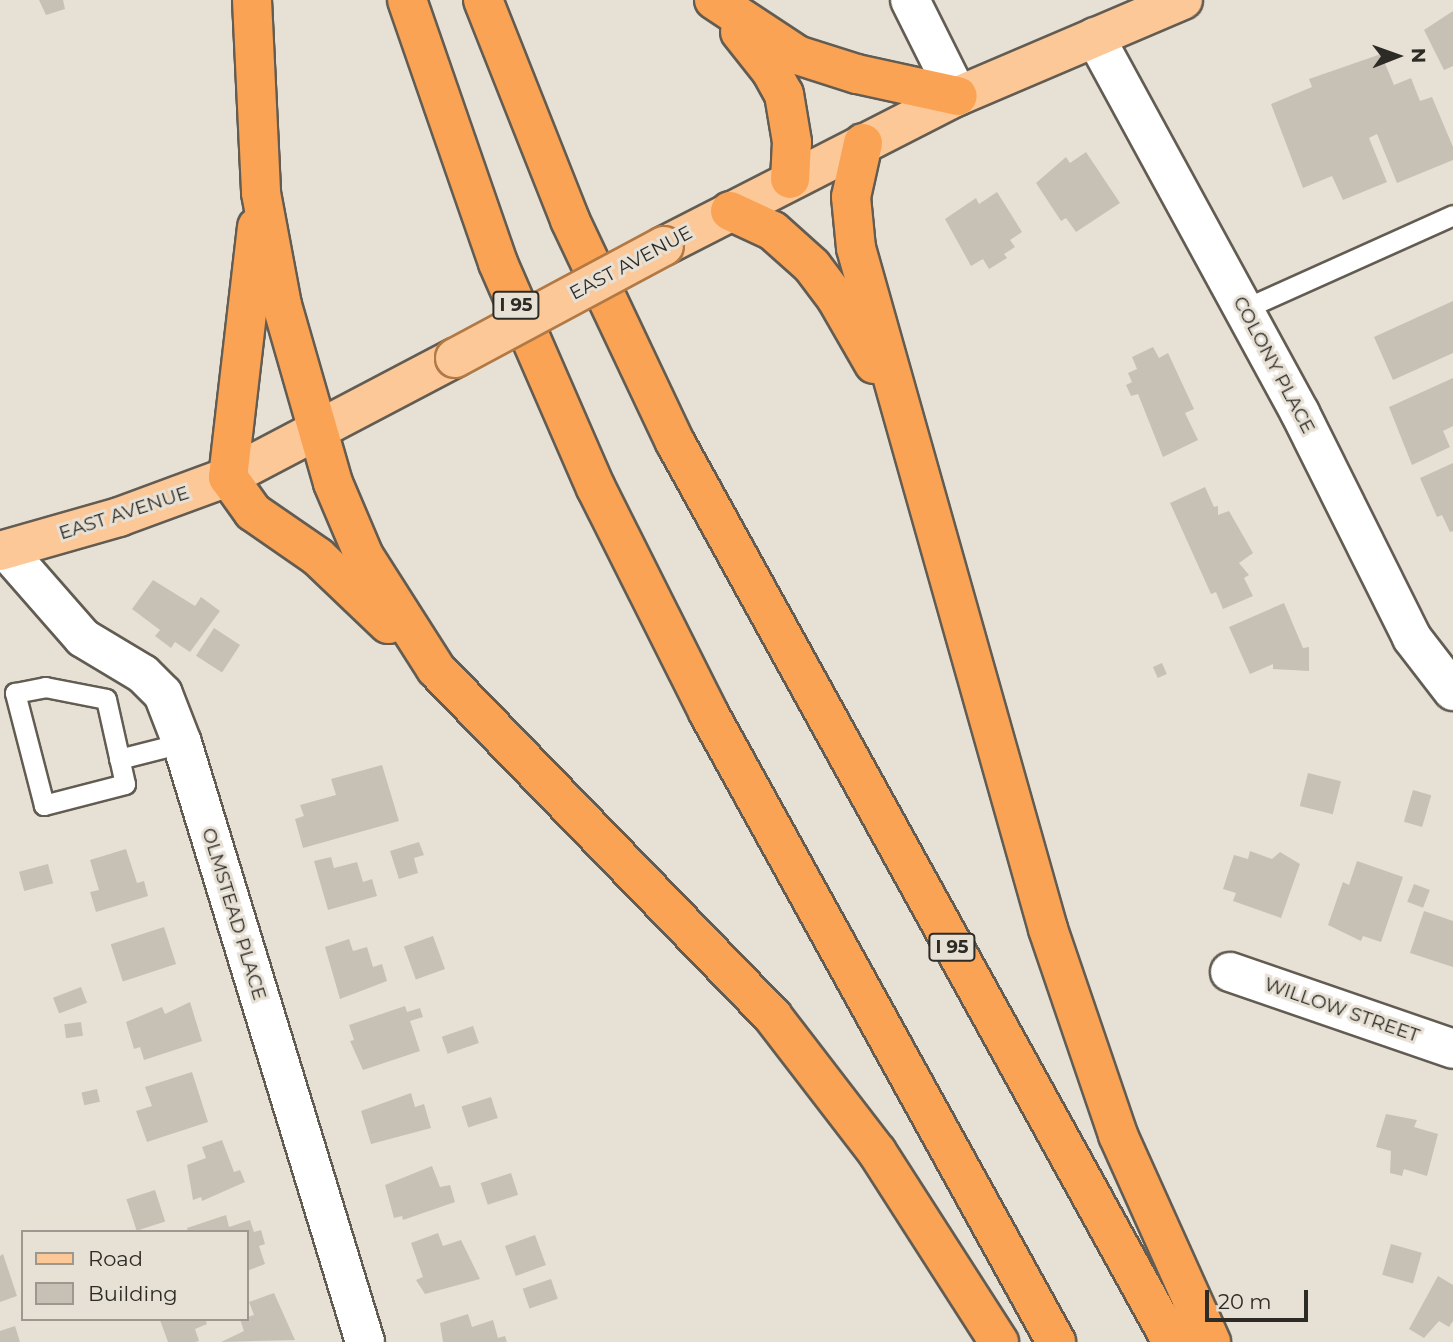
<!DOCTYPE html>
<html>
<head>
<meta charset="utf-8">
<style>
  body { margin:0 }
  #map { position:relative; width:1453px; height:1342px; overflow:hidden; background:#e7e0d5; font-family:Montserrat,sans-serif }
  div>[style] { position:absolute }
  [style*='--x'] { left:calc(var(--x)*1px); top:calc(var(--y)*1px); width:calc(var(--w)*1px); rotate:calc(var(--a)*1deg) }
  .building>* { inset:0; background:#c7c0b5; transform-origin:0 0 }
  .roads { filter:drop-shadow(2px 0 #625c52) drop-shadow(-2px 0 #625c52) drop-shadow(0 2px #625c52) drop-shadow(0 -2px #625c52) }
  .lane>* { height:19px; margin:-9.5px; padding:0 9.5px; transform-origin:9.5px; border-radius:9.5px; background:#fff }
  .street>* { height:38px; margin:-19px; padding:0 19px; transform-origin:19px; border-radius:19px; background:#fff }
  .primary>* { height:38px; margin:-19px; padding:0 19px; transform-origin:19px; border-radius:19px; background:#fcc898 }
  .highway>* { height:38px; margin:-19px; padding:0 19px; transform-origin:19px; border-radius:19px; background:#faa354 }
  .bridges { filter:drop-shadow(2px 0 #b27944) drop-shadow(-2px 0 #b27944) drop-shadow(0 2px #b27944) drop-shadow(0 -2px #b27944) }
  .primary-bridge>* { height:38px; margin:-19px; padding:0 19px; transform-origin:19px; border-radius:19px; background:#fcc898 }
  span { translate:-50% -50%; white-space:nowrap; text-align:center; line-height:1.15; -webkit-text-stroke:6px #e7e0d5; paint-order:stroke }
  .shield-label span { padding:2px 5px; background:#e7e0d5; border:2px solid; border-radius:5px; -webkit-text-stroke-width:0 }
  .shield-label { font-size:18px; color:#2d2b26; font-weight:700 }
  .street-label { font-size:19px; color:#2d2b26 }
  .legend { position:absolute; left:21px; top:1230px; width:228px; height:91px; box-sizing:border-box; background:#e7e0d5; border:2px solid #9d988f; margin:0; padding:9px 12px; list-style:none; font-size:21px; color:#2d2b26 }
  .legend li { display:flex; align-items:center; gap:14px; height:35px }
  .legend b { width:35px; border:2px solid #9d988f }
  .north { position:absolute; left:1362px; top:21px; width:70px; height:70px; -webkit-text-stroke:5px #e7e0d5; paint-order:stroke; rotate:89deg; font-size:19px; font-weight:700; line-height:28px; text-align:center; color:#2d2b26 }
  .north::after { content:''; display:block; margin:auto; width:24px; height:32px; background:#2d2b26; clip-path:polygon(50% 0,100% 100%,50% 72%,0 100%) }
  .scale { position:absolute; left:1205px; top:1290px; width:103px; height:32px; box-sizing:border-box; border:4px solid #2d2b26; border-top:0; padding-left:9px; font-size:21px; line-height:24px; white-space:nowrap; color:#2d2b26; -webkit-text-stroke:5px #e7e0d5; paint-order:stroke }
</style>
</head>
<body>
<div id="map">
  <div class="building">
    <i style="clip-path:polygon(39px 0,63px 0,65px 9px,46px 15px)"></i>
    <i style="clip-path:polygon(1453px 11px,1453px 66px,1444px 70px,1424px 30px)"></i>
    <i style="clip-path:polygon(1381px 54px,1394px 85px,1411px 78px,1420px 101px,1432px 97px,1453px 147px,1453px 160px,1397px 183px,1377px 134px,1369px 138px,1387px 182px,1343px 200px,1332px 176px,1303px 188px,1271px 104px,1312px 87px,1309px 79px)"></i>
    <i style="clip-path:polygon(1086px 152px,1120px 203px,1076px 232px,1066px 218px,1061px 221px,1036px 183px,1066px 157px,1070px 163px)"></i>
    <i style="clip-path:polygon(997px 192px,1022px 232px,1010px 240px,1015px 247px,1004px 254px,1007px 258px,989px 269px,983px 259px,971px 266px,945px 219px,976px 198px,979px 204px)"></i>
    <i style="clip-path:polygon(1453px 301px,1453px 353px,1393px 380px,1374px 337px)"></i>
    <i style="clip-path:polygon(1153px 347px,1159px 358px,1168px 353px,1194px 409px,1185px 413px,1198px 440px,1163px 457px,1138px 394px,1131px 396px,1126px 385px,1132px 382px,1128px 373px,1137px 369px,1132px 357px)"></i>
    <i style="clip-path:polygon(1453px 378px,1453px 426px,1443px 431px,1450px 447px,1412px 465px,1389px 407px)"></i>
    <i style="clip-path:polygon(1453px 463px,1453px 531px,1450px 532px,1442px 515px,1437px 517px,1420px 478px)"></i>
    <i style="clip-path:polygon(1205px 487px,1214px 507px,1218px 506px,1218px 515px,1229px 511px,1253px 553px,1239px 563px,1249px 575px,1244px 578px,1253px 596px,1223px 609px,1216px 592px,1211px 594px,1170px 503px)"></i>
    <i style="clip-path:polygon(153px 580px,195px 606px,201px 597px,220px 611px,190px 652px,175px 642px,171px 648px,155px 636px,160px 630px,132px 609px)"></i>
    <i style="clip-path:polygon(1284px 603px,1303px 648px,1309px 647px,1309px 671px,1273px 669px,1273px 664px,1250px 674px,1229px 627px)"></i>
    <i style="left:214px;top:628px;width:31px;height:33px;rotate:33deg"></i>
    <i style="left:1162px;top:663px;width:12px;height:10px;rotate:66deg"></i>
    <i style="clip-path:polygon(382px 765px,399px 821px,303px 848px,295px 819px,304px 816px,300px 805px,336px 795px,331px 779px)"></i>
    <i style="left:1308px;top:773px;width:34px;height:34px;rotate:14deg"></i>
    <i style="left:1413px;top:790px;width:19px;height:33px;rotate:16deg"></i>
    <i style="clip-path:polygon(419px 842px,424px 855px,414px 858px,418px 873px,399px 879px,390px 851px)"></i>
    <i style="clip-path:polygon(126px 849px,137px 883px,144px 881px,148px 896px,96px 912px,90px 892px,99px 890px,90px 860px)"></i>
    <i style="clip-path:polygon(1250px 851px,1272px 859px,1280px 852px,1300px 864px,1281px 918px,1233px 901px,1236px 893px,1223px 889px,1234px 855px,1248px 859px)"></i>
    <i style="clip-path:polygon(331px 857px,334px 868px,357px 862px,363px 882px,372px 879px,377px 896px,328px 910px,314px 861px)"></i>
    <i style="clip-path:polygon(1357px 861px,1403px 877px,1381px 942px,1363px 936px,1361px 941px,1328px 925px,1343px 882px,1349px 885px)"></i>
    <i style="left:48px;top:864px;width:20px;height:30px;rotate:75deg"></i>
    <i style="left:1414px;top:884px;width:17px;height:19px;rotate:21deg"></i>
    <i style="clip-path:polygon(1424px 911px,1453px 921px,1453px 967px,1410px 953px)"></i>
    <i style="left:164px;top:927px;width:39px;height:56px;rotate:72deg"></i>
    <i style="left:433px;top:936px;width:35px;height:31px;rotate:70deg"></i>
    <i style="clip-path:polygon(349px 939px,353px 951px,367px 947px,373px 967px,382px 964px,387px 981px,340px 999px,325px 947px)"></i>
    <i style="left:81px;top:987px;width:17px;height:30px;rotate:69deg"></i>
    <i style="clip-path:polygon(190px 1002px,202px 1041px,144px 1060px,140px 1047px,134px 1049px,126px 1022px,162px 1007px,165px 1014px)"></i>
    <i style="clip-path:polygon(405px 1006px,407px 1012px,420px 1008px,423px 1017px,410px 1021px,420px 1051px,363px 1070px,350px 1041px,354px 1040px,349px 1025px)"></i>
    <i style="left:81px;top:1022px;width:14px;height:17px;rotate:82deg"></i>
    <i style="left:473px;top:1026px;width:18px;height:33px;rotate:71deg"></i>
    <i style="clip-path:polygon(192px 1072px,208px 1122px,147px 1142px,136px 1111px,152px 1106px,145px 1087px)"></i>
    <i style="left:97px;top:1089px;width:13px;height:16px;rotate:77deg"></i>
    <i style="clip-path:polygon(411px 1093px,415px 1107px,424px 1104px,431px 1128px,371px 1144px,361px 1111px)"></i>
    <i style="left:491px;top:1097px;width:22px;height:31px;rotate:72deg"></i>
    <i style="clip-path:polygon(1386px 1114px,1417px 1120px,1414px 1127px,1438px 1134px,1427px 1176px,1404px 1169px,1402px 1176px,1390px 1173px,1391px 1151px,1376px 1147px)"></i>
    <i style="clip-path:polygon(222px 1140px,234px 1172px,240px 1170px,245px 1182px,202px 1201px,201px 1197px,193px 1200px,187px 1165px,206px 1158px,202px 1147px)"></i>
    <i style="clip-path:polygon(432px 1166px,440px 1187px,450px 1185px,455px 1202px,403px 1220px,402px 1216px,394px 1218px,385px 1185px)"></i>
    <i style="left:511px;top:1173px;width:23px;height:32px;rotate:72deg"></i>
    <i style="left:155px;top:1190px;width:33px;height:30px;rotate:72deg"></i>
    <i style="clip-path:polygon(226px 1215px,229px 1227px,250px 1220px,254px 1232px,261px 1230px,265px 1244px,259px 1246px,265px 1264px,247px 1271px,247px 1232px,188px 1232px,187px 1228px)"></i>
    <i style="clip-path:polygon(438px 1233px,443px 1246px,461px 1240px,480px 1279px,425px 1294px,416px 1280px,423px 1277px,411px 1243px)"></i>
    <i style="left:535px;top:1235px;width:32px;height:32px;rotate:70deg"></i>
    <i style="left:1391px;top:1244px;width:32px;height:32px;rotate:16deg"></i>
    <i style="clip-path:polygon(3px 1254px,17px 1296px,0 1302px,0 1256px)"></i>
    <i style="clip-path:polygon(1438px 1276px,1453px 1285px,1453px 1321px,1449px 1327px,1439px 1321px,1424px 1338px,1409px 1329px)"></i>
    <i style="left:551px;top:1279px;width:21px;height:30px;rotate:71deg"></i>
    <i style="clip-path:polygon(274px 1293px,295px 1340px,221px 1342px,244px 1331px,240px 1319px,254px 1315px,249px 1302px)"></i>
    <i style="clip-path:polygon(468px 1314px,472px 1327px,493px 1320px,498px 1338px,505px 1336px,507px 1342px,443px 1342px,440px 1323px)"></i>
    <i style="clip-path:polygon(205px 1319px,207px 1324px,195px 1329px,199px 1341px,195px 1342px,168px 1342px,160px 1320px)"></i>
    <i style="clip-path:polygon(15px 1326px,20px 1342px,0 1342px,0 1331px)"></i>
  </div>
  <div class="roads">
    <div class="lane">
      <i style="--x:1244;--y:309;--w:229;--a:-24.2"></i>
      <i style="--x:45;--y:687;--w:62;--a:11.1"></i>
      <i style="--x:106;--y:699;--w:87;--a:77.4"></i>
      <i style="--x:125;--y:784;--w:84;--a:165.5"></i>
      <i style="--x:44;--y:805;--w:116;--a:-104.5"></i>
      <i style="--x:15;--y:693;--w:31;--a:-11"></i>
      <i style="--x:119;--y:759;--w:65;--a:-14.3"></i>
    </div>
    <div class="street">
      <i style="--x:910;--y:0;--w:107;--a:63.4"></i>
      <i style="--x:1095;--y:37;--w:428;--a:61.4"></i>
      <i style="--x:1300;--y:413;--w:251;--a:63.5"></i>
      <i style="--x:1412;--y:638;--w:67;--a:52.3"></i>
      <i style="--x:6;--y:550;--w:117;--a:48.8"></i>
      <i style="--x:83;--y:638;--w:70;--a:31"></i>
      <i style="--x:143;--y:674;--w:28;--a:45"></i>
      <i style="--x:163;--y:694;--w:53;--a:68.8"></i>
      <i style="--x:182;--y:743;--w:626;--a:73.01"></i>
      <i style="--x:1230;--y:972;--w:236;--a:19"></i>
    </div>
    <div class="primary">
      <i style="--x:664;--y:246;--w:325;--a:-27.1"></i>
      <i style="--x:953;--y:98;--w:250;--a:-23.1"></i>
      <i style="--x:0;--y:551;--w:124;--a:-15.9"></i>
      <i style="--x:119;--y:517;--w:116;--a:-20.2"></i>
      <i style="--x:228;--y:477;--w:256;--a:-27.7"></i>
    </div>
    <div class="highway">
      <i style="--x:252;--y:0;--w:193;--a:87.3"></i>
      <i style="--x:261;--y:193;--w:114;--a:79.4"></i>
      <i style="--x:282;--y:305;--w:185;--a:74"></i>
      <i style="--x:333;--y:483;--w:79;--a:67"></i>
      <i style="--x:364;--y:556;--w:134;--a:57.5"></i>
      <i style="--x:436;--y:669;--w:484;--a:45.9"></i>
      <i style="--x:773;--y:1017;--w:170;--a:52.4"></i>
      <i style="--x:877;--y:1152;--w:226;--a:57.3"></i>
      <i style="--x:407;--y:0;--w:278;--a:70.9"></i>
      <i style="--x:498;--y:263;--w:245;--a:66.5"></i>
      <i style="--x:596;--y:488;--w:250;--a:63.4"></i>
      <i style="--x:708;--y:712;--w:720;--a:61.08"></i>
      <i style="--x:483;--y:0;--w:237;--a:68.4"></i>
      <i style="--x:570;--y:220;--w:246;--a:64.7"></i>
      <i style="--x:675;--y:442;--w:1028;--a:61.09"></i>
      <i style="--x:714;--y:0;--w:100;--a:33.5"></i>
      <i style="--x:797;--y:55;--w:63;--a:17.6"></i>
      <i style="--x:857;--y:74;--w:103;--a:12.3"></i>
      <i style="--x:740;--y:32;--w:50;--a:51.5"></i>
      <i style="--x:771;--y:71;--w:26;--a:61"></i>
      <i style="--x:784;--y:94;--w:49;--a:80.5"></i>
      <i style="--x:792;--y:142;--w:37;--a:93"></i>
      <i style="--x:863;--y:143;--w:55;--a:102.5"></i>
      <i style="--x:851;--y:197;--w:51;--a:84.4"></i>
      <i style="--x:856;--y:248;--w:708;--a:74.25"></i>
      <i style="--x:1048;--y:929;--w:218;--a:71.2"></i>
      <i style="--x:1118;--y:1135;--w:227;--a:65.8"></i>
      <i style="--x:730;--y:211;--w:47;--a:24.9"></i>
      <i style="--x:773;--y:231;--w:52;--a:41.9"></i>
      <i style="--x:812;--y:266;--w:40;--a:53"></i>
      <i style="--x:836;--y:298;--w:76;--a:60.1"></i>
      <i style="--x:257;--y:227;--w:252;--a:96.6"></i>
      <i style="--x:228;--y:477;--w:43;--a:54.5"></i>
      <i style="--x:253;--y:512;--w:79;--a:34.7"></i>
      <i style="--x:318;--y:557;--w:97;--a:43.7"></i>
    </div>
  </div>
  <div class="bridges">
    <div class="primary-bridge">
      <i style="--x:455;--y:358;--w:237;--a:-28.2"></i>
    </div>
  </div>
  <div class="shield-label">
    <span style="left:516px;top:305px">I 95</span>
    <span style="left:952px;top:947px">I 95</span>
  </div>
  <div class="street-label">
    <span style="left:631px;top:263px;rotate:-28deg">EAST AVENUE</span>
    <span style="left:1274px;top:365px;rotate:62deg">COLONY PLACE</span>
    <span style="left:124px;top:513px;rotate:-18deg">EAST AVENUE</span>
    <span style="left:234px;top:914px;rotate:73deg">OLMSTEAD PLACE</span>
    <span style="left:1342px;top:1010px;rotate:19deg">WILLOW STREET</span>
  </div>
  <ul class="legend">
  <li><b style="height:9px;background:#fcc898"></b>Road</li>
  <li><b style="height:19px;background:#c7c0b5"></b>Building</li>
  </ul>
  <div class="north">N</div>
  <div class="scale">20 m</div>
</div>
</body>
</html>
